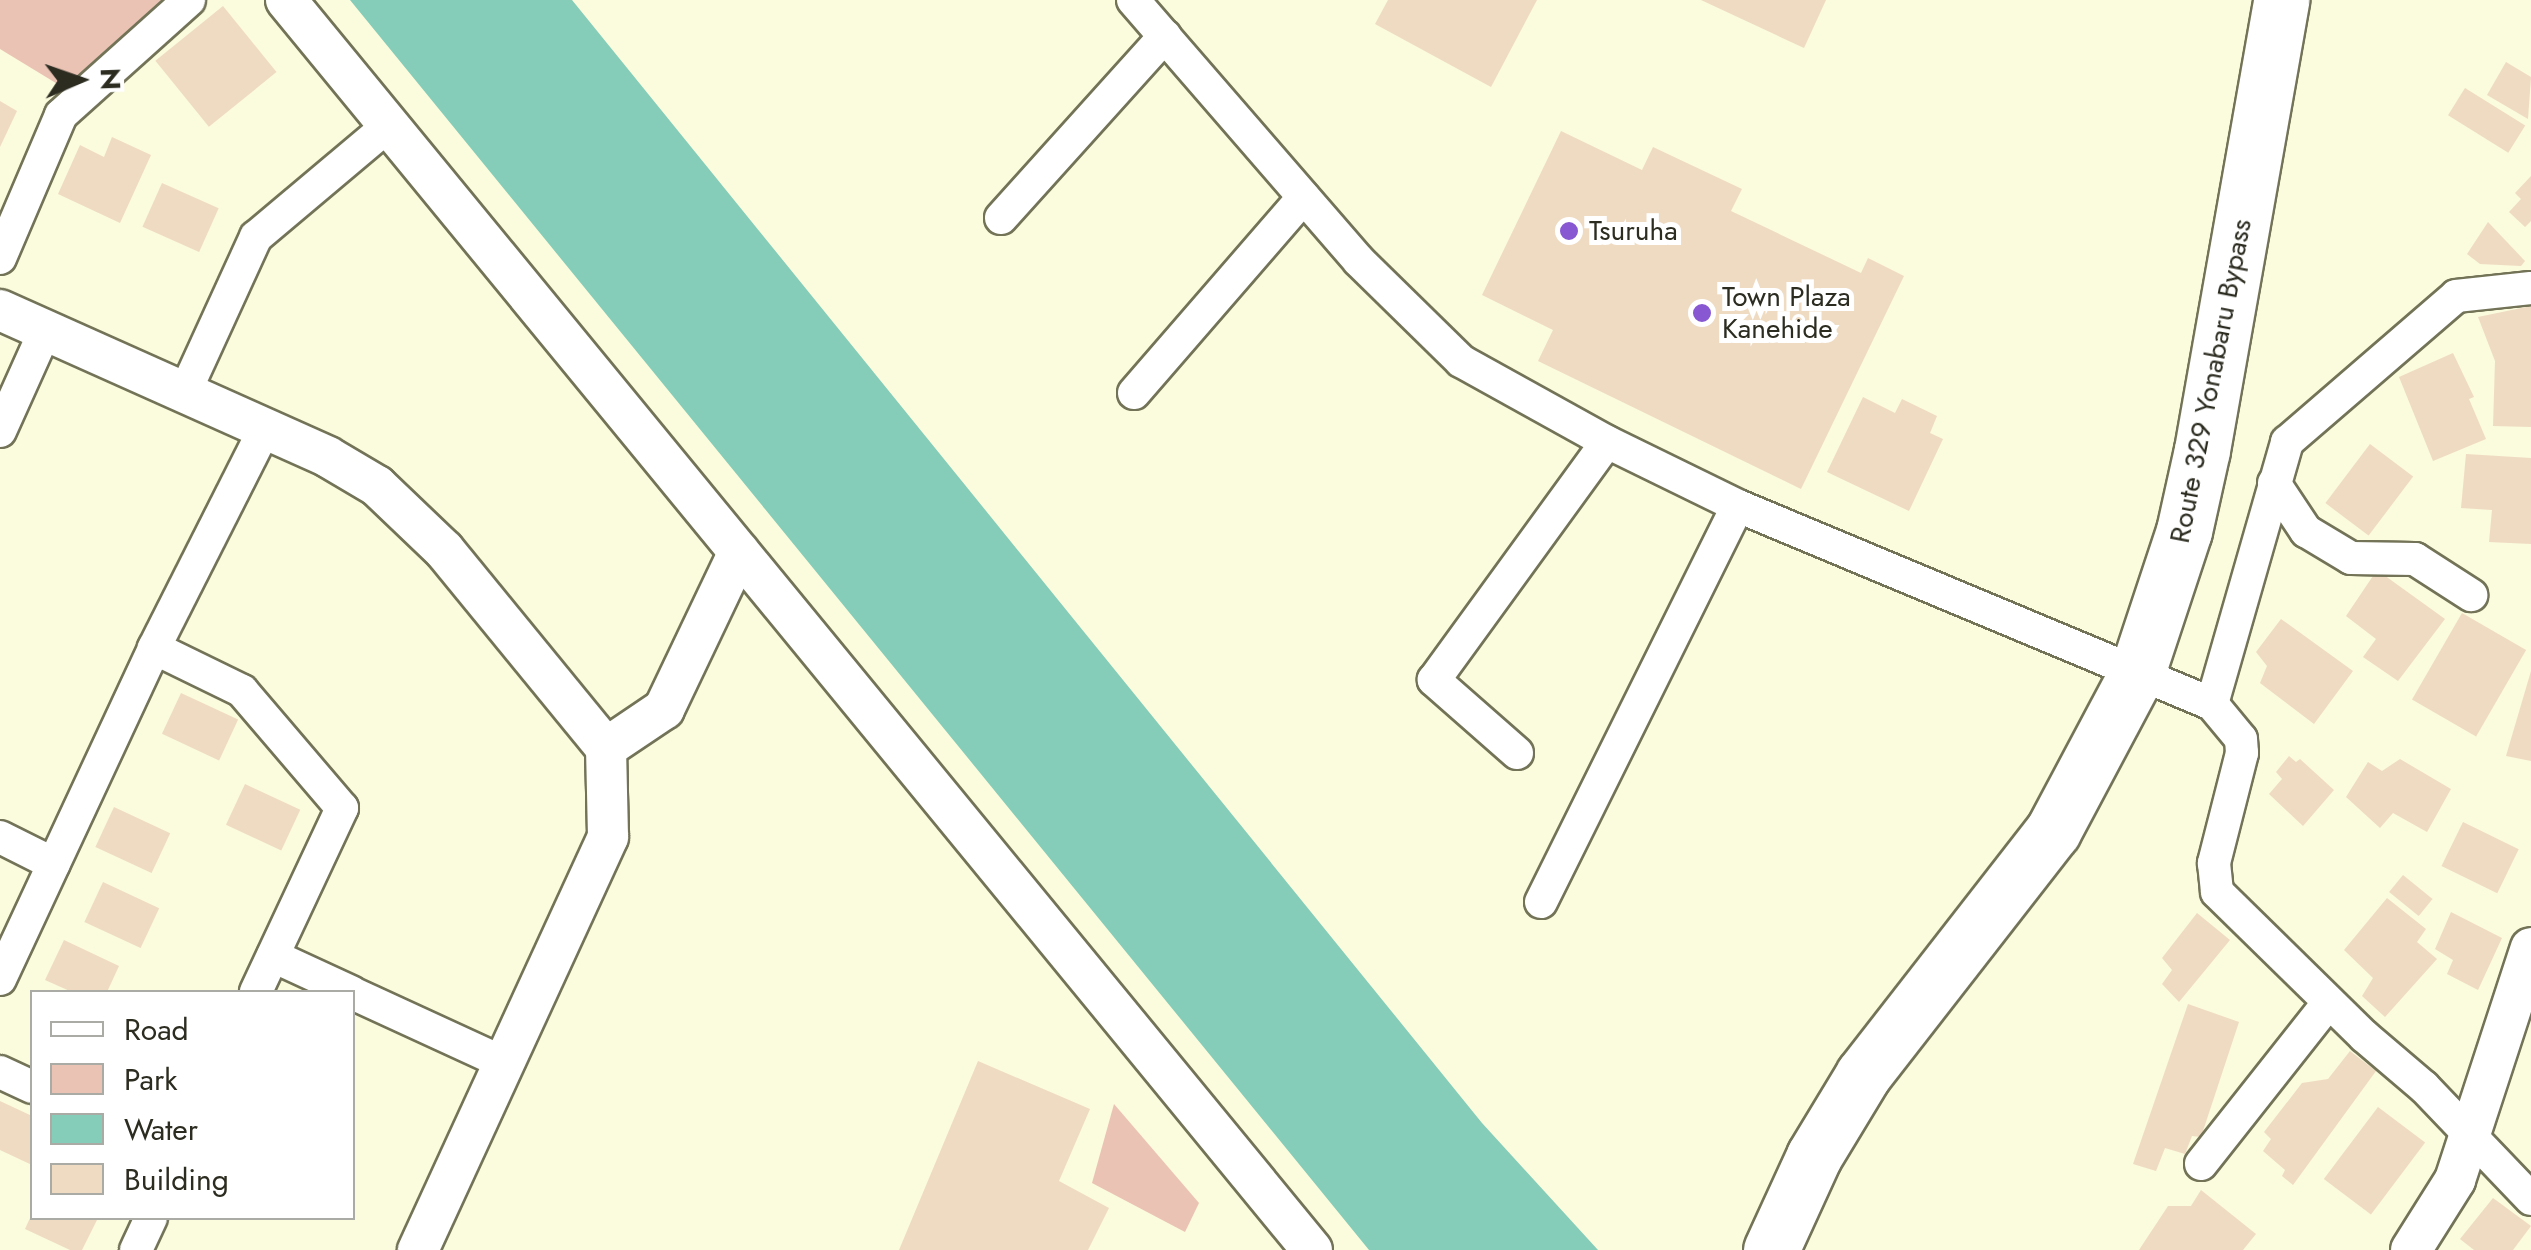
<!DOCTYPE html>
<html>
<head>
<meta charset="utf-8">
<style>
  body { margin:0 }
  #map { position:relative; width:2531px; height:1250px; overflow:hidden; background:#fbfbdd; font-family:Jost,sans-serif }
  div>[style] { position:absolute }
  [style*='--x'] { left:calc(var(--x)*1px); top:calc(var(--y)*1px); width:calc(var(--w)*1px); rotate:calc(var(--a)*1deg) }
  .green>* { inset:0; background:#eac3b5 }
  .water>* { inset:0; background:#85cdb9 }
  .building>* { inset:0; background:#efdbc2; transform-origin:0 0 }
  .roads { filter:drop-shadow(2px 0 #737358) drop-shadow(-2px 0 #737358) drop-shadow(0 2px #737358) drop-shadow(0 -2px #737358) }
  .minor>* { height:32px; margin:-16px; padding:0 16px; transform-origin:16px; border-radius:16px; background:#fff }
  .tertiary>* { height:40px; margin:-20px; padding:0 20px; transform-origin:20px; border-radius:20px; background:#fff }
  .trunk>* { height:55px; margin:-27.5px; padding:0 27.5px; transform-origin:27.5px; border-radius:27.5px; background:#fff }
  .dots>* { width:28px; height:28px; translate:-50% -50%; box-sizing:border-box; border:5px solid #fff; border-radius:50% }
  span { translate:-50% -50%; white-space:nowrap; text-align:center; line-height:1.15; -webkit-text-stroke:10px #fff; paint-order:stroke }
  .poi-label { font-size:28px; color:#2c2c21 }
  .left { translate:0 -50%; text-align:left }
  .street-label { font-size:28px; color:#2c2c21 }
  .legend { position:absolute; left:30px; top:990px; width:325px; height:230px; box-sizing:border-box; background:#fff; border:2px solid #ababa6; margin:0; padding:12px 18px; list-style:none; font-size:30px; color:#2c2c21 }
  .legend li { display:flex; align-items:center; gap:20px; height:50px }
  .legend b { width:50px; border:2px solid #ababa6 }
  .north { position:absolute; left:30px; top:30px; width:100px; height:100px; -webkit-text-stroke:8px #fff; paint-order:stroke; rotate:88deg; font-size:28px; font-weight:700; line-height:40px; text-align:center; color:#2c2c21 }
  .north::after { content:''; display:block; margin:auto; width:35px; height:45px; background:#2c2c21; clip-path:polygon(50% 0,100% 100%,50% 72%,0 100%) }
</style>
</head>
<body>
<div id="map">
  <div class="green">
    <i style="clip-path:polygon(0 0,176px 0,69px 91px,0 49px)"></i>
    <i style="clip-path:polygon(1114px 1104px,1199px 1203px,1185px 1232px,1092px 1183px)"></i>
  </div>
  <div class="water">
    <i style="clip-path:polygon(350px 0,572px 0,1482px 1123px,1598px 1250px,1369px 1250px)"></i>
  </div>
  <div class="building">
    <i style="clip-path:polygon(1388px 0,1537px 0,1491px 87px,1375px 24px)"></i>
    <i style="clip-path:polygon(1701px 0,1826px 0,1804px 48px)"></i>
    <i style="left:223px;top:6px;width:85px;height:87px;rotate:51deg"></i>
    <i style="clip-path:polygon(2506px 62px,2531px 77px,2528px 119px,2487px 95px)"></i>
    <i style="left:2465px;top:88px;width:71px;height:32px;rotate:32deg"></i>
    <i style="clip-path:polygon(0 101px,17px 111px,0 147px)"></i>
    <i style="clip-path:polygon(1561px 131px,1642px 170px,1653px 147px,1742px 189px,1731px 211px,1861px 273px,1868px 258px,1904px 276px,1801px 489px,1538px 361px,1553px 330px,1482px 295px)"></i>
    <i style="clip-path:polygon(112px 137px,151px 155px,120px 223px,58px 194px,80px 145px,104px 157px)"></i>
    <i style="clip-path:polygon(2531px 176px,2531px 221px,2525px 227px,2509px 212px,2521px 199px,2515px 193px)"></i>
    <i style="left:162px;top:183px;width:62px;height:48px;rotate:24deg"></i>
    <i style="clip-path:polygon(2488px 222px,2525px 261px,2521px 266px,2480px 264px,2467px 254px)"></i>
    <i style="clip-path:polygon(2531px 306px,2531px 427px,2493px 426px,2495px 361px,2478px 317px)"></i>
    <i style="clip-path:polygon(2453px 353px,2474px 397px,2469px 399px,2486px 439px,2433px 461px,2399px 377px)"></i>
    <i style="clip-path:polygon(1863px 397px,1895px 413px,1902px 399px,1937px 416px,1930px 433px,1943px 439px,1909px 511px,1827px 472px)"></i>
    <i style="left:2370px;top:444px;width:54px;height:74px;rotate:37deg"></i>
    <i style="clip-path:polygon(2466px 454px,2531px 458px,2531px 544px,2489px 542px,2492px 510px,2461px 508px)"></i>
    <i style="clip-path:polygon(2377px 570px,2445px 619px,2398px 681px,2363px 657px,2376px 639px,2346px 616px)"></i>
    <i style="left:2462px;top:613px;width:74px;height:100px;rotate:30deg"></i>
    <i style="clip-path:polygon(2281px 619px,2353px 671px,2314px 724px,2260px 683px,2267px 666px,2256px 652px)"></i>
    <i style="clip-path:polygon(2531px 671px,2531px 761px,2506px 756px)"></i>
    <i style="left:181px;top:693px;width:63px;height:45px;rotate:25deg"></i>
    <i style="clip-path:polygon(2289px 756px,2296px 762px,2300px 759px,2334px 790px,2303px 826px,2269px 794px,2282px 779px,2276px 772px)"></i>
    <i style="clip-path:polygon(2400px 759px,2451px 789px,2427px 832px,2393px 813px,2380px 828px,2346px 797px,2368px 762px,2382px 771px)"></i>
    <i style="left:245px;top:784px;width:61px;height:45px;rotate:25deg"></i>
    <i style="left:114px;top:807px;width:62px;height:44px;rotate:25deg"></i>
    <i style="left:2463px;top:822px;width:62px;height:49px;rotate:26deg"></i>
    <i style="left:2403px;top:875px;width:38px;height:22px;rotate:39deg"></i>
    <i style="left:103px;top:882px;width:62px;height:44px;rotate:25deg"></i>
    <i style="clip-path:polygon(2387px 898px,2426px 929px,2417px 942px,2437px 959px,2385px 1017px,2362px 996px,2373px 978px,2344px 950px)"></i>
    <i style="clip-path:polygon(2451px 912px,2502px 938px,2478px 990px,2447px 974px,2453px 960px,2435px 949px)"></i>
    <i style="clip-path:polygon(2197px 913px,2230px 940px,2179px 1002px,2162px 984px,2172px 970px,2162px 958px)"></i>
    <i style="clip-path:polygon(64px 940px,119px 966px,107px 992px,72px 992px,45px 980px)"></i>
    <i style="clip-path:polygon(2188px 1004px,2239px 1022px,2201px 1137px,2192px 1136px,2185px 1154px,2165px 1148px,2156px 1171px,2133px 1164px)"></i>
    <i style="clip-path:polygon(2350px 1051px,2376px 1071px,2293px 1185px,2282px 1176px,2285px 1170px,2263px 1151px,2271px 1139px,2264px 1132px,2302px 1083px,2328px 1079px)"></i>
    <i style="clip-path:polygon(978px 1061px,1090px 1109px,1059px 1181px,1109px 1208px,1088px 1250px,899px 1250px)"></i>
    <i style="clip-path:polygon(0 1101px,32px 1116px,32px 1165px,0 1150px)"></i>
    <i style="left:2378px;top:1107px;width:59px;height:90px;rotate:37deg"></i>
    <i style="clip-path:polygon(2201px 1190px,2256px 1234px,2243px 1250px,2139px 1250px,2168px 1206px,2191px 1206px)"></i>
    <i style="clip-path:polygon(2493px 1198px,2531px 1226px,2513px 1250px,2474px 1250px,2460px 1239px)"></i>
    <i style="clip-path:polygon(30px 1218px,98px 1218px,82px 1250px,70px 1250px,25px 1229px)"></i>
  </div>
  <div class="roads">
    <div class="minor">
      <i style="--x:1133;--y:0;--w:345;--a:49.1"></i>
      <i style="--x:1359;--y:261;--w:143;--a:44.4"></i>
      <i style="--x:1461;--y:361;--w:167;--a:29"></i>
      <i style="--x:1607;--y:442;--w:146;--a:26"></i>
      <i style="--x:1738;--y:506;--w:514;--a:22.67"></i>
      <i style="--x:2212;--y:704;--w:45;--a:50.4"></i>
      <i style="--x:2241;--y:739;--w:14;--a:86"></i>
      <i style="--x:2242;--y:753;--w:114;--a:104.3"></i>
      <i style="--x:2214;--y:863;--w:29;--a:84"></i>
      <i style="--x:2217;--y:892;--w:206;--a:44.4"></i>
      <i style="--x:2364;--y:1036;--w:79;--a:40.4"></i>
      <i style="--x:2424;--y:1087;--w:155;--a:46.3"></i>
      <i style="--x:1001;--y:218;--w:245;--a:-48"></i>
      <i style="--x:0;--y:258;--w:155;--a:-66.9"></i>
      <i style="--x:61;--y:115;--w:172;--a:-41.9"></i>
      <i style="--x:1134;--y:393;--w:259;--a:-49.1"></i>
      <i style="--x:184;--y:394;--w:173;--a:-65.4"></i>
      <i style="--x:256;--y:237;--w:174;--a:-40.1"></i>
      <i style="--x:0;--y:431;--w:110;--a:-65.8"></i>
      <i style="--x:2274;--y:483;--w:58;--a:56.3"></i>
      <i style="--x:2306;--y:531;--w:52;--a:31"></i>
      <i style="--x:2351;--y:558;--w:64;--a:0.9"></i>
      <i style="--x:2415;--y:559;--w:67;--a:32.7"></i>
      <i style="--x:154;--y:648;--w:98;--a:26"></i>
      <i style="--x:242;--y:691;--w:154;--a:49.5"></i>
      <i style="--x:342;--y:808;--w:203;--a:115.1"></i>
      <i style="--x:2212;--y:704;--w:273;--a:-74"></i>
      <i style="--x:2287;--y:442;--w:223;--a:-40.8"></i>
      <i style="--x:2456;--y:296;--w:75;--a:-6.1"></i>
      <i style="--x:1517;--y:753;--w:111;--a:-138.7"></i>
      <i style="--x:1434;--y:680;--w:294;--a:-54"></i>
      <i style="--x:0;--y:837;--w:60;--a:26.6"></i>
      <i style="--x:1541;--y:902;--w:442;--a:-63.6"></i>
      <i style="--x:273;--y:956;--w:86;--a:24.8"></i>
      <i style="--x:0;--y:979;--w:365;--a:-65"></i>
      <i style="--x:154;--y:648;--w:244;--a:-63.2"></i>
      <i style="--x:352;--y:993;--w:167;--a:24.7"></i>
      <i style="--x:0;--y:1072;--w:35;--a:25"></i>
      <i style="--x:2201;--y:1164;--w:206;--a:-51.7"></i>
      <i style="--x:136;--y:1250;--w:35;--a:-65"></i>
    </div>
    <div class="tertiary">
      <i style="--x:286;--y:0;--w:1617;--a:50.62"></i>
      <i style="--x:0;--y:310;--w:359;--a:24.1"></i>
      <i style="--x:328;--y:457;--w:57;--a:30.6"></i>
      <i style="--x:377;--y:486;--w:93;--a:43.7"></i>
      <i style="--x:444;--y:550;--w:256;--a:50.7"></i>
      <i style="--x:606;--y:748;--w:89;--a:88.7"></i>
      <i style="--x:608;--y:837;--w:455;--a:114.7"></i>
      <i style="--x:606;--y:748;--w:70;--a:-33.9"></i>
      <i style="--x:664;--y:709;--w:174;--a:-64.5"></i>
      <i style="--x:2411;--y:1250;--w:83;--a:-57.8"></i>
      <i style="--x:2455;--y:1180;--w:244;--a:-71.9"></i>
    </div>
    <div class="trunk">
      <i style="--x:1771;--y:1250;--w:103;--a:-65.4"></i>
      <i style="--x:1814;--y:1156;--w:95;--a:-58.8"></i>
      <i style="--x:1863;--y:1075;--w:309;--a:-52.1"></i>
      <i style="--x:2053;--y:831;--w:179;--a:-62"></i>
      <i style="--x:2137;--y:673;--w:150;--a:-71.7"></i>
      <i style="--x:2184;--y:531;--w:83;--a:-77.5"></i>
      <i style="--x:2202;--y:450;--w:457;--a:-80"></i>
    </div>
  </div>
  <div class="dots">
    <i style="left:1569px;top:231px;background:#8758d1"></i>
    <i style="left:1702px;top:313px;background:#8758d1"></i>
  </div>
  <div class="poi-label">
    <span class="left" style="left:1589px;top:231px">Tsuruha</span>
    <span class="left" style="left:1722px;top:313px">Town Plaza<br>Kanehide</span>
  </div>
  <div class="street-label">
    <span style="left:2211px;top:381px;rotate:-79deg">Route 329 Yonabaru Bypass</span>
  </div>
  <ul class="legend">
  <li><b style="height:12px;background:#fff"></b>Road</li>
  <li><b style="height:28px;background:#eac3b5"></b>Park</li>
  <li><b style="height:28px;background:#85cdb9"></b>Water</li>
  <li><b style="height:28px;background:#efdbc2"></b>Building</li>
  </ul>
  <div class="north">N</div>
</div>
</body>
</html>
